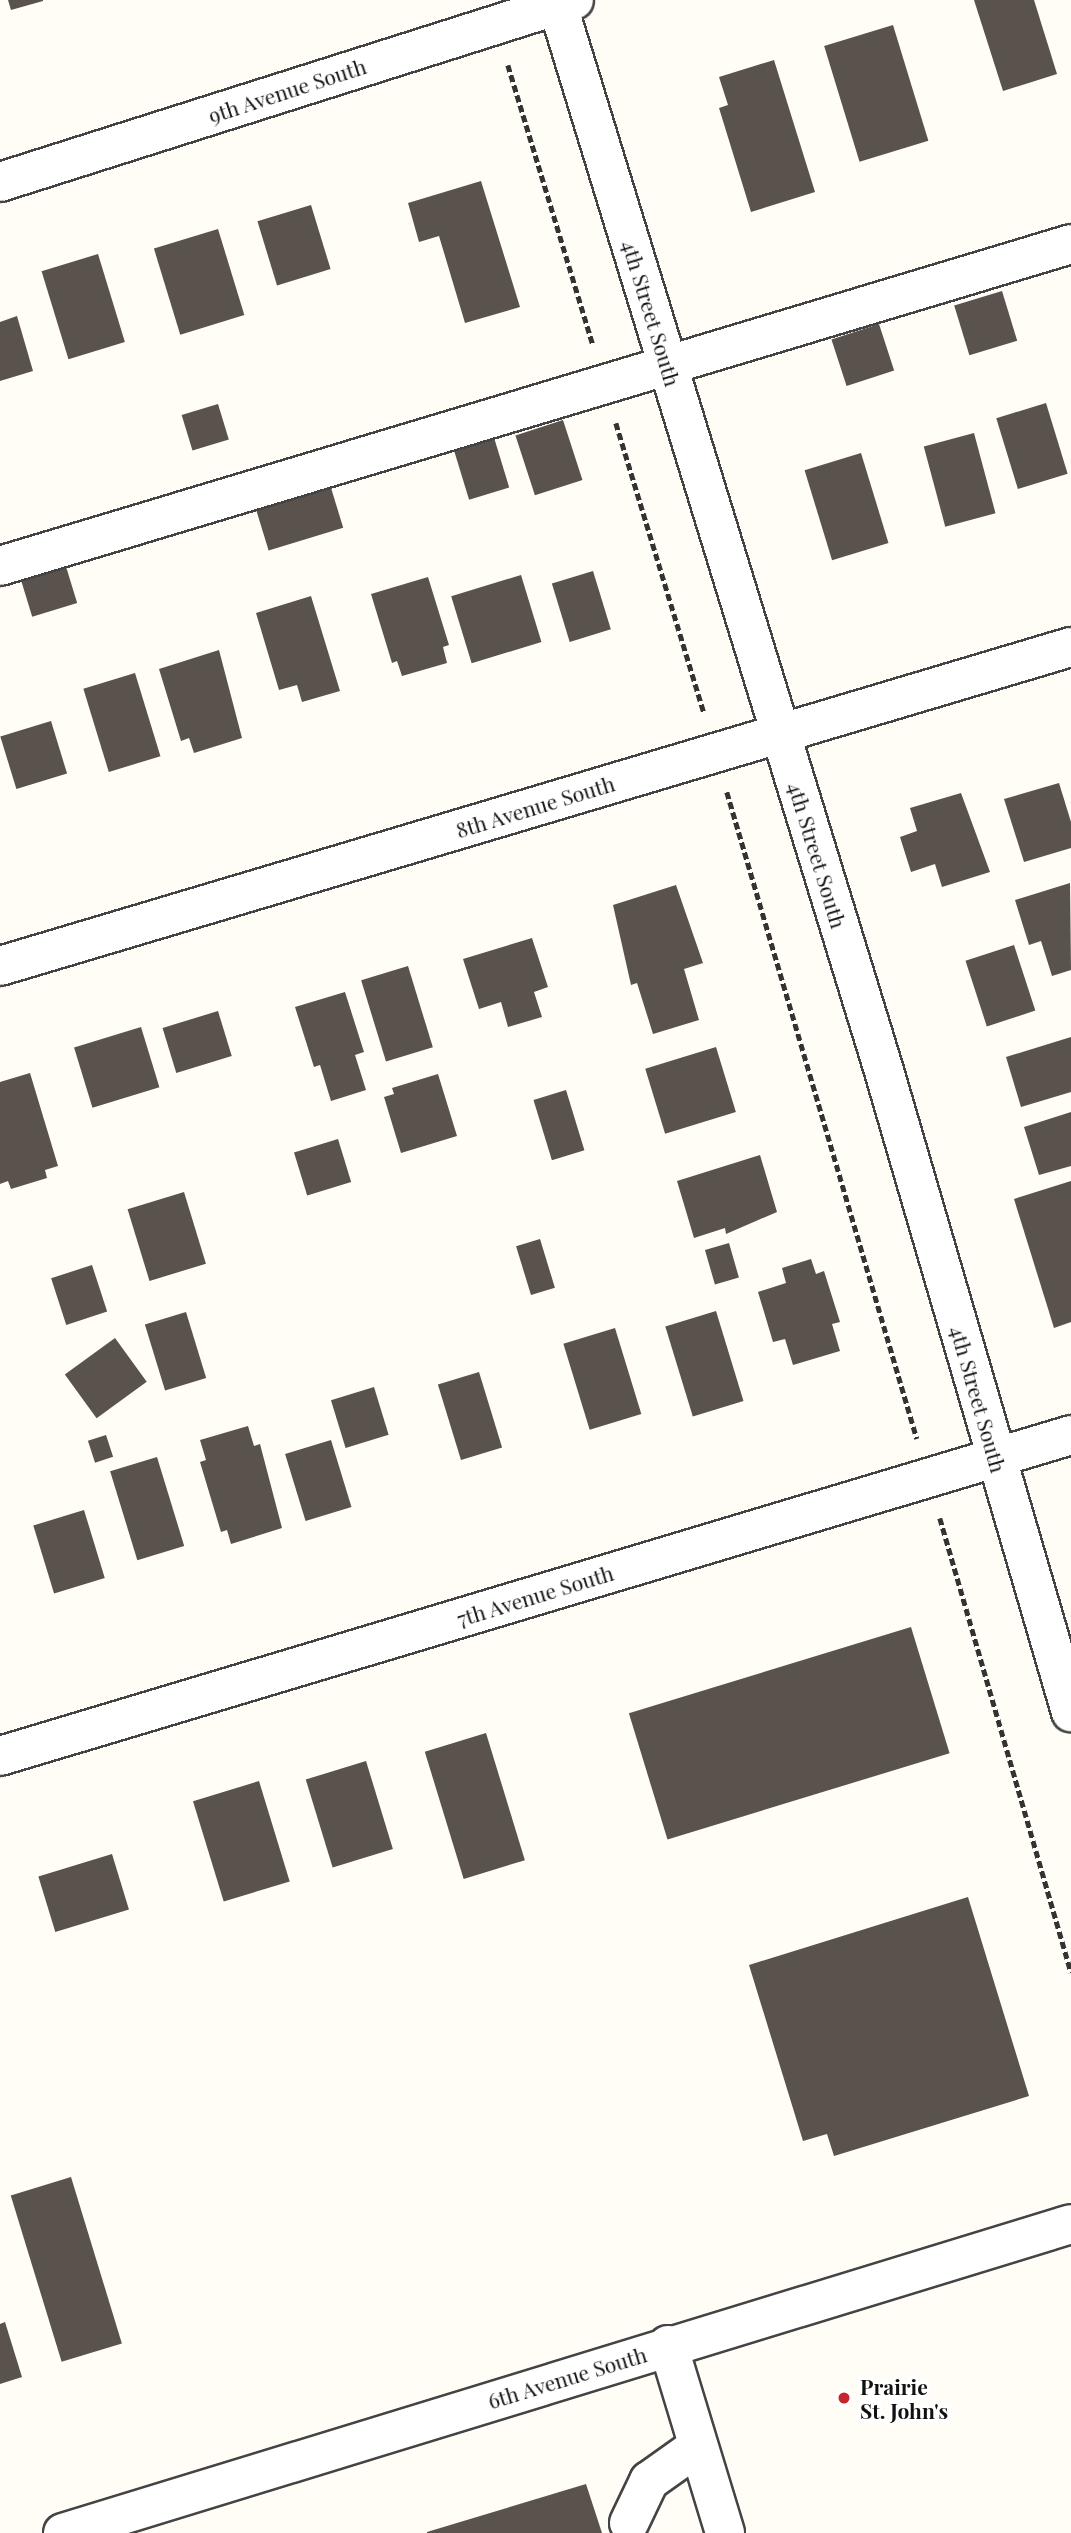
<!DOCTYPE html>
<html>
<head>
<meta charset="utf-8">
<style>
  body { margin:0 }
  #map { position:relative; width:1071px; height:2533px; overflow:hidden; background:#fffdf5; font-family:"Playfair Display",serif }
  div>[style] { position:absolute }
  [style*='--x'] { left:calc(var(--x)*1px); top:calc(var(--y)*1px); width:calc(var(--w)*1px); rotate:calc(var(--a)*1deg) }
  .building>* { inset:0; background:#5a524d; transform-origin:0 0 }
  .path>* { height:4.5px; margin-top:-2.25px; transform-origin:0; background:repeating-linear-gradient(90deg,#333 0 7px,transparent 0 10.5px) }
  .roads { filter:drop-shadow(2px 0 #444) drop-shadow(-2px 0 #444) drop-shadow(0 2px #444) drop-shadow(0 -2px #444) }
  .minor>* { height:38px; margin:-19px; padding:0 19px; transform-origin:19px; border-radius:19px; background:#fff }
  .dots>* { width:19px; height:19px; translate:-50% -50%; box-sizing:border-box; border:4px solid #fff; border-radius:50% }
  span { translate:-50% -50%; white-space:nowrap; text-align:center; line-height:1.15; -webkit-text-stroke:7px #fff; paint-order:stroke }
  .street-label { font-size:21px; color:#111 }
  .poi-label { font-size:21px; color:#111; font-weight:700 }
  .left { translate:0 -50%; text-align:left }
</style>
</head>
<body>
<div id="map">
  <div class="building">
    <i style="clip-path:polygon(8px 0,43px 0,43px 1px,11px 10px)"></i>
    <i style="clip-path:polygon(974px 0,1034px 0,1057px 74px,1003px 91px)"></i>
    <i style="left:893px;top:25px;width:121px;height:72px;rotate:73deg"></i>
    <i style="clip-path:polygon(774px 60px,815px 192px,751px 212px,719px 108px,728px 105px,719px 77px)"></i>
    <i style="clip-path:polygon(481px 181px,520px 307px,465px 323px,439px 236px,419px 242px,408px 203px)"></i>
    <i style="left:311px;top:205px;width:67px;height:56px;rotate:73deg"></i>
    <i style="left:218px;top:229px;width:90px;height:67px;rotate:73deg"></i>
    <i style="left:98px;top:254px;width:92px;height:59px;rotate:73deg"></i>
    <i style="left:1002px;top:291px;width:52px;height:50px;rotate:73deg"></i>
    <i style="clip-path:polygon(17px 316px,33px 371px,0 381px,0 322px)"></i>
    <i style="left:879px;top:324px;width:49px;height:50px;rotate:72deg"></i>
    <i style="left:1046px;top:403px;width:74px;height:52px;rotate:73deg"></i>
    <i style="left:218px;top:404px;width:37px;height:38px;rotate:73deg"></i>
    <i style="left:563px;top:420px;width:63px;height:50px;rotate:72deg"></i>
    <i style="left:492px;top:431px;width:59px;height:42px;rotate:73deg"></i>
    <i style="left:974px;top:433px;width:83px;height:52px;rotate:75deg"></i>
    <i style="left:861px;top:453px;width:94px;height:59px;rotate:73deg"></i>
    <i style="left:328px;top:478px;width:52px;height:78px;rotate:73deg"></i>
    <i style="left:64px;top:560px;width:45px;height:47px;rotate:73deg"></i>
    <i style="left:593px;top:571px;width:61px;height:43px;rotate:73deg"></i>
    <i style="left:521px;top:575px;width:70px;height:73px;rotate:73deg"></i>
    <i style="clip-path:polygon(428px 577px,449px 645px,443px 647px,447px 663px,402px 676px,397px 661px,392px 663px,371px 594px)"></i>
    <i style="clip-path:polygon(311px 596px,340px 691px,302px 702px,297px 685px,279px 690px,256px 613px)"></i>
    <i style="clip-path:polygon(219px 650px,242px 738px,194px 753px,189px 738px,181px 741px,159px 669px)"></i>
    <i style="left:135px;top:673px;width:87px;height:54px;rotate:73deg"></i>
    <i style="left:51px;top:721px;width:55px;height:53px;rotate:73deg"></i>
    <i style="clip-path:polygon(1059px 783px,1071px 822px,1071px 848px,1024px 862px,1004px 799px)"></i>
    <i style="clip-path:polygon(961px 793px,990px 872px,942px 887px,935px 864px,911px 872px,900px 837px,917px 831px,910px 808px)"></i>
    <i style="clip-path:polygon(1070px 883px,1071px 970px,1052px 976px,1041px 941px,1029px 945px,1015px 900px)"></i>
    <i style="clip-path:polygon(676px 885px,703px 963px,684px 969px,699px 1020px,653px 1034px,637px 983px,631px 985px,613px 905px)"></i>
    <i style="clip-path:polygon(532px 938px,548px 987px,534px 992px,542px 1017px,508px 1027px,501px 1002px,479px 1009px,463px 959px)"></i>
    <i style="left:1014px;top:945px;width:69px;height:51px;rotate:72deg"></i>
    <i style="left:408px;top:966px;width:85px;height:49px;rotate:73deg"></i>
    <i style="clip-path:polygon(345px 992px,364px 1052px,355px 1055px,366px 1090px,331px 1101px,320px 1065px,314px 1067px,295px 1007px)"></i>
    <i style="left:218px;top:1011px;width:47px;height:58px;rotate:73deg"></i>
    <i style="left:141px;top:1027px;width:63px;height:70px;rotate:73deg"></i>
    <i style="clip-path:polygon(1071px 1037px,1071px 1092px,1021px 1107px,1006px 1057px)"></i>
    <i style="left:716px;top:1047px;width:68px;height:74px;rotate:73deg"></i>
    <i style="clip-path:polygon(30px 1073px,58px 1166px,45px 1170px,47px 1178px,11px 1189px,8px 1181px,0 1184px,0 1082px)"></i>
    <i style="clip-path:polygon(438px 1074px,457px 1136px,401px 1153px,384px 1097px,394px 1094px,392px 1088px)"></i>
    <i style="left:566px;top:1090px;width:63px;height:34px;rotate:73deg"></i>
    <i style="clip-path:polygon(1071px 1112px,1071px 1166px,1039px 1175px,1024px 1127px)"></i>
    <i style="left:338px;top:1139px;width:45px;height:46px;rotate:73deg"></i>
    <i style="clip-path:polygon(760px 1155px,777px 1212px,726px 1234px,725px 1228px,694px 1238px,677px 1181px)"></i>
    <i style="clip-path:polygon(1071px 1181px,1071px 1322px,1054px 1328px,1014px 1199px)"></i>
    <i style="left:184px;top:1192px;width:75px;height:59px;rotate:73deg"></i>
    <i style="left:540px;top:1239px;width:51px;height:25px;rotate:73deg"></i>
    <i style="left:729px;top:1243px;width:36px;height:25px;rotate:74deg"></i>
    <i style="clip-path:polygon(811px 1259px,816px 1274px,824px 1271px,840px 1322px,832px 1324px,840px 1351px,793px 1365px,785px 1339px,773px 1342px,758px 1292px,786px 1283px,782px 1268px)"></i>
    <i style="left:92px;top:1265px;width:49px;height:43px;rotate:72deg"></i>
    <i style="left:716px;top:1311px;width:94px;height:53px;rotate:73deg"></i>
    <i style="left:186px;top:1312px;width:69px;height:43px;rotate:73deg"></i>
    <i style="left:615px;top:1328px;width:90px;height:54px;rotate:73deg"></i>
    <i style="left:115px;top:1338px;width:54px;height:62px;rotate:54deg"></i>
    <i style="left:479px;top:1372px;width:79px;height:43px;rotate:73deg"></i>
    <i style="left:374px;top:1387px;width:50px;height:45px;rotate:73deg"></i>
    <i style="clip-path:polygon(248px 1426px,254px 1446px,260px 1444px,282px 1528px,231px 1544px,227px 1530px,221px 1532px,200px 1462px,206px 1460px,200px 1440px)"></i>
    <i style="left:106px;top:1435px;width:23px;height:19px;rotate:72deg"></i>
    <i style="left:331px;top:1440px;width:70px;height:48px;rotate:73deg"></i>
    <i style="left:157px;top:1457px;width:93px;height:49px;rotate:73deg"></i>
    <i style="left:84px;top:1510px;width:71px;height:53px;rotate:73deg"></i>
    <i style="left:911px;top:1627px;width:132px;height:295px;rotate:73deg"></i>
    <i style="left:486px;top:1733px;width:133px;height:64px;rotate:73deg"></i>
    <i style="left:366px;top:1761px;width:92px;height:63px;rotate:73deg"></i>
    <i style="left:259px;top:1781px;width:105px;height:69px;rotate:73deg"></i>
    <i style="left:112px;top:1854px;width:58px;height:77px;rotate:73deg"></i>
    <i style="clip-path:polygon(968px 1897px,1029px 2096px,834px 2156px,827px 2134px,803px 2141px,749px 1965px)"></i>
    <i style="left:71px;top:2177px;width:174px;height:63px;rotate:73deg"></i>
    <i style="clip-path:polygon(5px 2322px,22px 2377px,0 2384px,0 2324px)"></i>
    <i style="clip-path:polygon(586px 2484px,602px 2533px,427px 2533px,427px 2532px)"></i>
  </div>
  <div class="path">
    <i style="--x:508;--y:65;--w:293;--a:73.1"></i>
    <i style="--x:616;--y:423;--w:303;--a:73.1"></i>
    <i style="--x:727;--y:792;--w:674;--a:73.63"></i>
    <i style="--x:940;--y:1518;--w:473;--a:73.9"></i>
  </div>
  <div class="roads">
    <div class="minor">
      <i style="--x:556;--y:0;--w:1120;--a:72.97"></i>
      <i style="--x:884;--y:1071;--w:668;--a:73.74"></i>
      <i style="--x:0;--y:182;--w:602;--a:-17.59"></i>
      <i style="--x:0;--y:566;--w:1118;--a:-16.73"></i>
      <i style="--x:0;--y:966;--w:1117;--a:-16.59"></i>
      <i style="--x:0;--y:1756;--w:1118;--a:-16.68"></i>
      <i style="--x:668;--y:2345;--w:196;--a:73.1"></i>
      <i style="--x:629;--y:2523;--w:47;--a:-64.5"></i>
      <i style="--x:649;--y:2481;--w:60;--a:-35.5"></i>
      <i style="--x:63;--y:2533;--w:1054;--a:-17.04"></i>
    </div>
  </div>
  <div class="dots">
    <i style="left:844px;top:2398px;background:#c4262e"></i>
  </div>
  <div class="street-label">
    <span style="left:287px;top:90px;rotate:-18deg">9th Avenue South</span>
    <span style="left:652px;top:313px;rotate:73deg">4th Street South</span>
    <span style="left:535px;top:806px;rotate:-17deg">8th Avenue South</span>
    <span style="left:818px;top:855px;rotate:73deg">4th Street South</span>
    <span style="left:979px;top:1399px;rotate:74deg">4th Street South</span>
    <span style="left:535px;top:1595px;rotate:-17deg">7th Avenue South</span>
    <span style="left:567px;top:2377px;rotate:-17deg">6th Avenue South</span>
  </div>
  <div class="poi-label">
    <span class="left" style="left:860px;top:2398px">Prairie<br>St. John's</span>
  </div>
</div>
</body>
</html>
